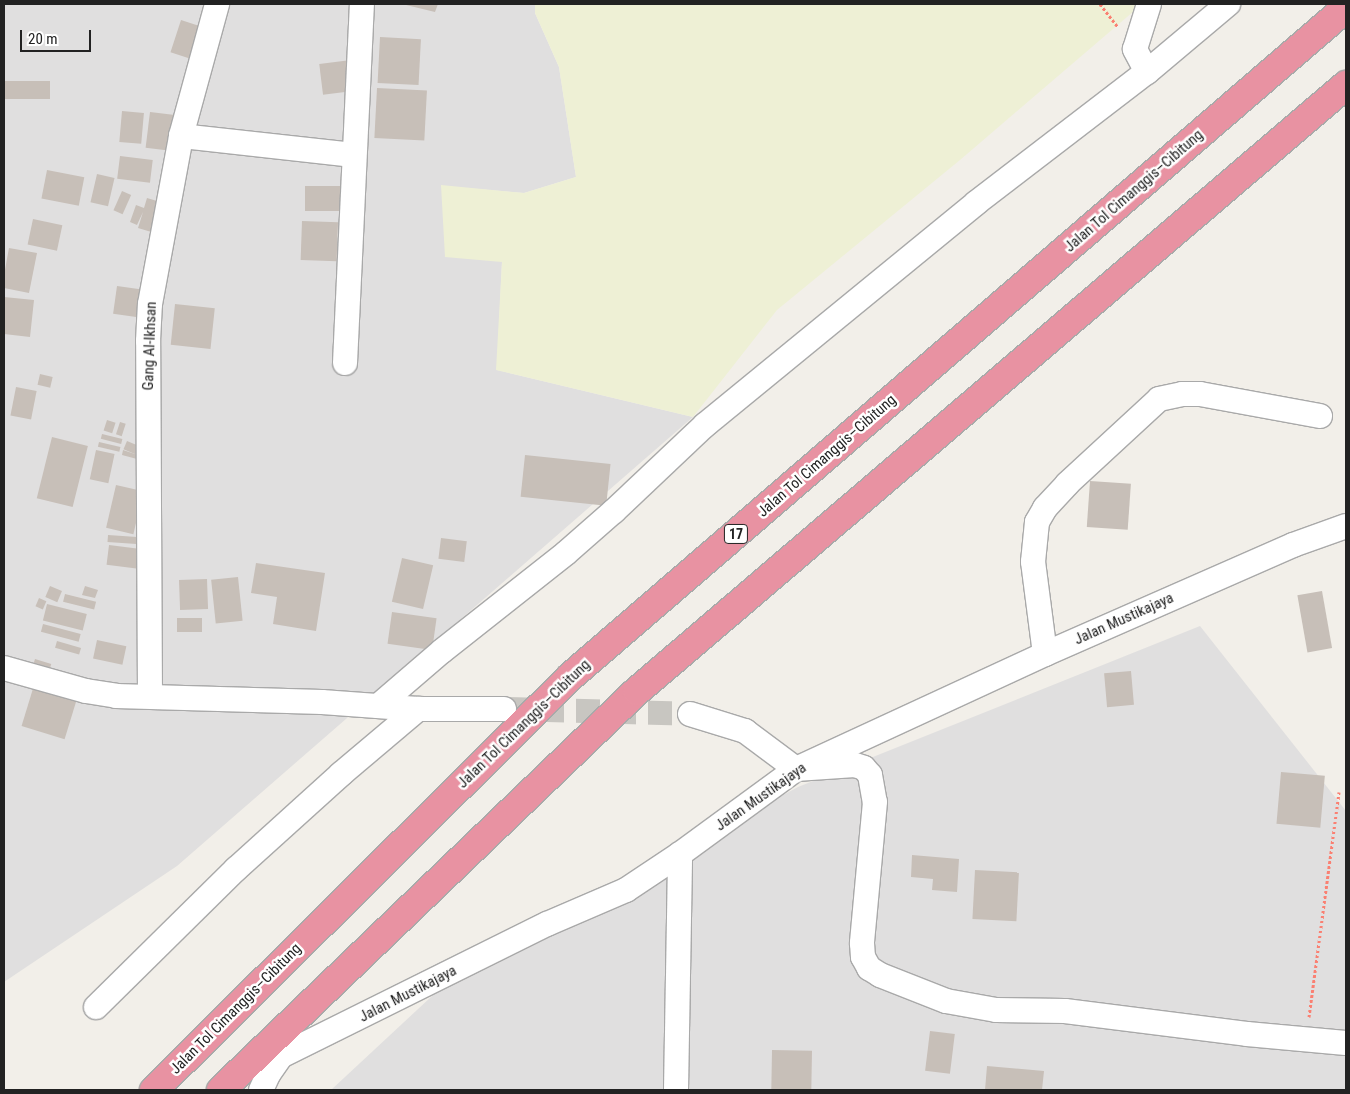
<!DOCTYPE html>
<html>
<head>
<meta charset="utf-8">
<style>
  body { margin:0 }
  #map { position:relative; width:1350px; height:1094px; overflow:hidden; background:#f2efe9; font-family:"Roboto Condensed",sans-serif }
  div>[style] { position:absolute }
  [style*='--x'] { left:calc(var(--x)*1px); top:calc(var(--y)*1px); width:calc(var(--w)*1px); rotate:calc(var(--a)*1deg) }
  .residential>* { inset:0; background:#e0dfdf }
  .farmland>* { inset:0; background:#eef0d5 }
  .building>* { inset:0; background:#c7bfb8; transform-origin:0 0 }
  .minor-tunnel>* { height:24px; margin-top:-12px; transform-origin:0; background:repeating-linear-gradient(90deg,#c8c6c1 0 24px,transparent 0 36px) }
  .path>* { height:3px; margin-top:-1.5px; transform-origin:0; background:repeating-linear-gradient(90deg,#fa8072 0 2.5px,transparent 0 5px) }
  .roads { filter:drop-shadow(1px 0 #a9a9a9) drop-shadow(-1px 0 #a9a9a9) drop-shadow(0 1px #a9a9a9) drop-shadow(0 -1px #a9a9a9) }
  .minor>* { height:24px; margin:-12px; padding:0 12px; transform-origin:12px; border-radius:12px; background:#fff }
  .highway>* { height:28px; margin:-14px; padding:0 14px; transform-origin:14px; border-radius:14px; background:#e892a2 }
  span { translate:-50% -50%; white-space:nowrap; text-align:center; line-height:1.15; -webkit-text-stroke:5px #fff; paint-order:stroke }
  .shield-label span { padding:1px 4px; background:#fff; border:1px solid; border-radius:4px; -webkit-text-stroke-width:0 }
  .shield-label { font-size:14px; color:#222; font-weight:700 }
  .street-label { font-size:15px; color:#222 }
  .frame { position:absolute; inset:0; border:5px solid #222; pointer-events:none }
  .scale { position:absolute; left:20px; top:30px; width:71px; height:22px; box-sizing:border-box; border:2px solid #222; border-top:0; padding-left:6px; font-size:15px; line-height:18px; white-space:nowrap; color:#222; -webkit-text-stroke:4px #fff; paint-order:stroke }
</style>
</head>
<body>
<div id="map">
  <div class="residential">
    <i style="clip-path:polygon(4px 4px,535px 4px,535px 13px,559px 67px,576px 177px,524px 193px,441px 186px,502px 261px,497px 370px,693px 417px,177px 866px,4px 982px)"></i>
    <i style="clip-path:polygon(1200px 626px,1346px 811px,1346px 1090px,331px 1090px,460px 970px,798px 787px)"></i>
  </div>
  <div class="farmland">
    <i style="clip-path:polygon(535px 4px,1141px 4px,1141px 5px,960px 160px,777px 310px,693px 417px,496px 370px,502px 262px,445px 257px,441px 185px,524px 193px,576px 177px,559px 67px,535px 13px)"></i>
  </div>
  <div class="building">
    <i style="clip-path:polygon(402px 4px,438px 4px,435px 12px)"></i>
    <i style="left:181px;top:20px;width:25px;height:34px;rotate:18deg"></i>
    <i style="left:380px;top:37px;width:41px;height:46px;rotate:3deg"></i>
    <i style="left:351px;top:60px;width:31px;height:32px;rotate:83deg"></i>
    <i style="left:50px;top:81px;width:18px;height:46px;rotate:90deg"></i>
    <i style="left:377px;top:88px;width:50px;height:50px;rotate:3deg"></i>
    <i style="left:122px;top:111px;width:22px;height:31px;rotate:5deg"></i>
    <i style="left:150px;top:112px;width:25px;height:36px;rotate:7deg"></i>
    <i style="left:120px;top:156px;width:33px;height:23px;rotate:7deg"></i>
    <i style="left:47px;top:170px;width:38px;height:29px;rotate:11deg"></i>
    <i style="left:97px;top:174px;width:18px;height:29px;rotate:13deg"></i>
    <i style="left:305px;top:186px;width:42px;height:25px"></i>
    <i style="left:122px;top:191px;width:10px;height:21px;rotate:24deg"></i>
    <i style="clip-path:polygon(147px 198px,167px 204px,158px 234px,138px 228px,143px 212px,137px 225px,130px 222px,136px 205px,144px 208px)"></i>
    <i style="left:33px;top:219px;width:30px;height:26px;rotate:12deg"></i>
    <i style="left:302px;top:221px;width:36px;height:39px;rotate:2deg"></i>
    <i style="clip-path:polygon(9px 248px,37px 253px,29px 293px,4px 288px,4px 275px)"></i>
    <i style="left:117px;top:286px;width:27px;height:28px;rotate:8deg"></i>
    <i style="clip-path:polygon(4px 297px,34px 300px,30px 337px,4px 334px)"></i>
    <i style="left:175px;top:304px;width:40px;height:41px;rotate:6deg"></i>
    <i style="left:40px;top:374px;width:13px;height:11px;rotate:13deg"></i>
    <i style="left:16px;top:387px;width:21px;height:29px;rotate:11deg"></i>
    <i style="left:107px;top:420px;width:9px;height:11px;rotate:18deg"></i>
    <i style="left:120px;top:422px;width:6px;height:13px;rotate:18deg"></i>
    <i style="left:102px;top:434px;width:21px;height:5px;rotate:14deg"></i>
    <i style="left:52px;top:437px;width:37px;height:63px;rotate:14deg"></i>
    <i style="left:127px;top:441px;width:13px;height:9px;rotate:23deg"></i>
    <i style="left:99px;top:442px;width:22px;height:5px;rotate:13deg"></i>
    <i style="left:96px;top:450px;width:19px;height:30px;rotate:12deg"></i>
    <i style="clip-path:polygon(123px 450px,138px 455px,137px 459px,122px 455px)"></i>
    <i style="left:525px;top:455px;width:86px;height:42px;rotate:6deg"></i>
    <i style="left:1090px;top:481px;width:41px;height:46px;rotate:4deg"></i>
    <i style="left:116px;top:485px;width:28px;height:44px;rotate:13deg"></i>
    <i style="left:108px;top:535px;width:40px;height:7px;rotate:4deg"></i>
    <i style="left:441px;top:538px;width:26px;height:21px;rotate:7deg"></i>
    <i style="left:109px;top:545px;width:38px;height:20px;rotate:7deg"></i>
    <i style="left:402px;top:558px;width:32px;height:45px;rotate:13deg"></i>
    <i style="clip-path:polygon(256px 563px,325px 573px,316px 631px,273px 624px,277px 597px,251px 593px)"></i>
    <i style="left:238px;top:577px;width:44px;height:27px;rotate:84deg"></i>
    <i style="left:207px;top:579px;width:30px;height:28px;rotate:88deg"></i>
    <i style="left:50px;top:586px;width:13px;height:12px;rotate:23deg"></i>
    <i style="clip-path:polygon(85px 586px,98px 590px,95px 598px,82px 595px)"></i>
    <i style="left:1322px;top:591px;width:58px;height:25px;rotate:80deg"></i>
    <i style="left:65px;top:594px;width:32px;height:8px;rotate:14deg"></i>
    <i style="left:39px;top:598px;width:8px;height:9px;rotate:23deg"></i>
    <i style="left:47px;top:604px;width:41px;height:17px;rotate:14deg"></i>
    <i style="left:392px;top:612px;width:45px;height:32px;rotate:8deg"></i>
    <i style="left:177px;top:618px;width:25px;height:14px"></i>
    <i style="left:43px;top:624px;width:39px;height:8px;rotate:15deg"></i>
    <i style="left:97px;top:640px;width:30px;height:19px;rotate:12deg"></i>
    <i style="left:57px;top:641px;width:25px;height:7px;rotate:16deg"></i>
    <i style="left:35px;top:659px;width:17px;height:4px;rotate:17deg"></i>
    <i style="left:1131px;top:671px;width:34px;height:27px;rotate:85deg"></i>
    <i style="left:35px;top:682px;width:45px;height:46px;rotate:17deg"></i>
    <i style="left:1281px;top:772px;width:44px;height:52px;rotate:5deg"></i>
    <i style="clip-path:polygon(912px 855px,959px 859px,957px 892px,932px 890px,933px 879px,911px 877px)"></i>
    <i style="left:975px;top:870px;width:44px;height:49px;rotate:3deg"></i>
    <i style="left:930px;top:1031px;width:25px;height:40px;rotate:7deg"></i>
    <i style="left:772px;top:1050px;width:40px;height:40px;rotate:1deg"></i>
    <i style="clip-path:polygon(987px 1066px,1044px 1071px,1042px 1090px,985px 1090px)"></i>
  </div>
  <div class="minor-tunnel">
    <i style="--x:504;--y:709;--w:186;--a:1.5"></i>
  </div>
  <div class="path">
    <i style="--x:1100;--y:4;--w:29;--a:52"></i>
    <i style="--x:1309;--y:1017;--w:227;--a:-82.4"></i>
  </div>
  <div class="roads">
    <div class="minor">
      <i style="--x:1147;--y:72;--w:26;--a:-118"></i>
      <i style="--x:1135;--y:49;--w:47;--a:-72.7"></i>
      <i style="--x:181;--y:136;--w:173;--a:6.3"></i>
      <i style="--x:345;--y:363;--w:359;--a:-87.3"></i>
      <i style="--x:1045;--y:654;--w:93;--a:-97.4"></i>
      <i style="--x:1033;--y:562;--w:40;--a:-84.3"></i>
      <i style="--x:1037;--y:522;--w:16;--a:-60"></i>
      <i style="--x:1045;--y:508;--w:33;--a:-47"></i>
      <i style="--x:1067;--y:484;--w:125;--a:-42.7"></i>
      <i style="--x:1159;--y:399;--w:24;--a:-12"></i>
      <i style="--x:1182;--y:394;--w:18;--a:0"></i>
      <i style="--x:1200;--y:394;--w:122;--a:10.4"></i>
      <i style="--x:4;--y:668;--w:85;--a:15.7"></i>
      <i style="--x:86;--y:691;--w:30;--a:9"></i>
      <i style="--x:116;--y:696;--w:206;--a:1.7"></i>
      <i style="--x:322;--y:702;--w:96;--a:4.2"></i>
      <i style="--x:418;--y:709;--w:86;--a:0"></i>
      <i style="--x:150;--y:696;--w:355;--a:-90.3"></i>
      <i style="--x:148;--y:341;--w:37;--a:-87"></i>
      <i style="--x:150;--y:304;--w:171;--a:-79.5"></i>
      <i style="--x:181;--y:136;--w:137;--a:-74.7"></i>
      <i style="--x:378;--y:706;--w:84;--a:-40.7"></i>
      <i style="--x:442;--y:651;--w:158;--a:-38.3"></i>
      <i style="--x:566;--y:553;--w:64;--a:-41.2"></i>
      <i style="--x:614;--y:511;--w:125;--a:-43.4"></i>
      <i style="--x:705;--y:425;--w:350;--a:-39.3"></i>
      <i style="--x:976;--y:203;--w:215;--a:-37.5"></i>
      <i style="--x:1147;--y:72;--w:106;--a:-40"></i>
      <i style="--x:690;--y:714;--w:58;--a:17.2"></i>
      <i style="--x:745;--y:731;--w:64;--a:36.7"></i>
      <i style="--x:796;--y:769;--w:59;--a:-3.9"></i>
      <i style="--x:855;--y:765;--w:9;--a:18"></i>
      <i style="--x:864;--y:768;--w:9;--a:49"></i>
      <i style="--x:870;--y:775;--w:27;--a:80"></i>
      <i style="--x:875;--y:802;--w:142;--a:95.3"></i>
      <i style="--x:862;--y:943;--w:14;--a:86"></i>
      <i style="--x:863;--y:957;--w:13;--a:61"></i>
      <i style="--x:869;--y:968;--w:13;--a:32"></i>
      <i style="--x:880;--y:975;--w:71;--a:21.5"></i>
      <i style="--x:946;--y:1001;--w:51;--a:10.2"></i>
      <i style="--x:996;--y:1010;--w:69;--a:0.8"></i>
      <i style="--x:1065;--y:1011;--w:183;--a:7.2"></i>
      <i style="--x:1247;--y:1034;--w:99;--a:5.2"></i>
      <i style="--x:96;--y:1007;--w:197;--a:-44.6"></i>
      <i style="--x:236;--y:869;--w:142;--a:-42.1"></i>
      <i style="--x:341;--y:774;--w:101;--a:-40.2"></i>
      <i style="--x:261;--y:1090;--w:19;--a:-65"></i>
      <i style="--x:269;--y:1073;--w:21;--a:-55"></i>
      <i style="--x:281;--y:1056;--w:297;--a:-26.4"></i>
      <i style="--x:547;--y:924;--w:86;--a:-23.3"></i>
      <i style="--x:626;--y:890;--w:65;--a:-33.7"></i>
      <i style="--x:680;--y:854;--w:144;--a:-36.2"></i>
      <i style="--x:796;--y:769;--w:274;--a:-24.8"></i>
      <i style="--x:1045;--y:654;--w:271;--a:-23.7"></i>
      <i style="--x:1293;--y:545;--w:56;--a:-19.7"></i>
      <i style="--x:676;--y:1090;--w:236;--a:-89"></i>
    </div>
    <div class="highway">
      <i style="--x:154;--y:1090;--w:588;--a:-44.79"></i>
      <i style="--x:571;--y:676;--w:1023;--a:-40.76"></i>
      <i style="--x:221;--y:1090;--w:576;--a:-43.81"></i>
      <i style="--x:637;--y:691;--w:933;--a:-40.52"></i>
    </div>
  </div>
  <div class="shield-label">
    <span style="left:736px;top:534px">17</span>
  </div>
  <div class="street-label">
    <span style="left:1134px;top:191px;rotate:-41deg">Jalan Tol Cimanggis–Cibitung</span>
    <span style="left:150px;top:346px;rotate:-88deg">Gang Al-Ikhsan</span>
    <span style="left:827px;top:456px;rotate:-41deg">Jalan Tol Cimanggis–Cibitung</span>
    <span style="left:1124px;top:619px;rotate:-24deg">Jalan Mustikajaya</span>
    <span style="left:524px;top:724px;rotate:-44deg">Jalan Tol Cimanggis–Cibitung</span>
    <span style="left:761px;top:797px;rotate:-35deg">Jalan Mustikajaya</span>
    <span style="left:408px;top:994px;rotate:-27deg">Jalan Mustikajaya</span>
    <span style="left:236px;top:1009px;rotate:-45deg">Jalan Tol Cimanggis–Cibitung</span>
  </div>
  <div class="frame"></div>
  <div class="scale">20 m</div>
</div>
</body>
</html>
